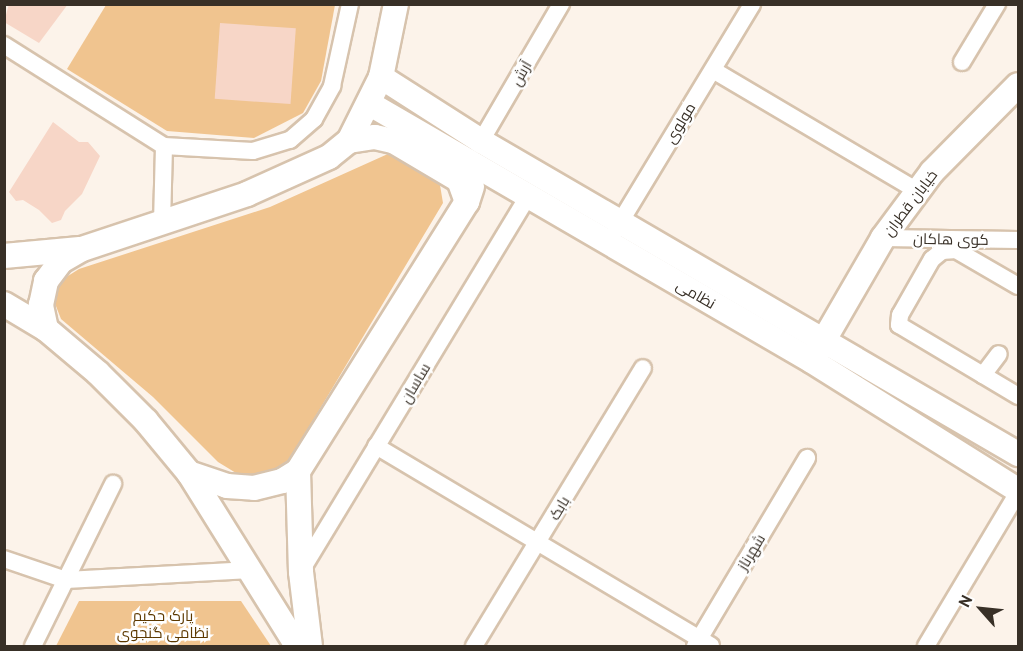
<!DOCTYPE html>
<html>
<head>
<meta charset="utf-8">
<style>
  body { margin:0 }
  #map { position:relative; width:1023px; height:651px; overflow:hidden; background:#fcf3ea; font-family:"PT Sans",Cairo,sans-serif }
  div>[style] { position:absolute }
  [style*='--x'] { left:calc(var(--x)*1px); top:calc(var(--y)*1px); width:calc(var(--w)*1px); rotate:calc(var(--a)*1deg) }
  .green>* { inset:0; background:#f0c48f }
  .building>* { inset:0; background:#f7d6c7; transform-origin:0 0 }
  .roads { filter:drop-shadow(2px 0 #d7c3ad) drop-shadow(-2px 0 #d7c3ad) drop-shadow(0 2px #d7c3ad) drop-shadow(0 -2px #d7c3ad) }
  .street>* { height:16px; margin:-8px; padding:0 8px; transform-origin:8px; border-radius:8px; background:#fff }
  .secondary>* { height:24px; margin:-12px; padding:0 12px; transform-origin:12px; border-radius:12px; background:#fff }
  span { translate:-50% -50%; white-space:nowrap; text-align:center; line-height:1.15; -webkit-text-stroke:5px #fff; paint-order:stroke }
  .street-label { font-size:15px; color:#383027 }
  .park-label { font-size:15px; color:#5d3900 }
  .frame { position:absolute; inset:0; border:6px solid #383027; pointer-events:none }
  .north { position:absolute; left:951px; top:579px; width:60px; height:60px; -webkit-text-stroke:4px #fff; paint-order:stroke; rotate:297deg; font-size:16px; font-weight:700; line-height:24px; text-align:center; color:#383027 }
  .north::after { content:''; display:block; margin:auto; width:21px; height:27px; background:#383027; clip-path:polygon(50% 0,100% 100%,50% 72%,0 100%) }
</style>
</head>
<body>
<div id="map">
  <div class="green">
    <i style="clip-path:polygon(106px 5px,335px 5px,321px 81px,303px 113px,254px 138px,167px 131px,67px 69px)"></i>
    <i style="clip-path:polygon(390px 153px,440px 185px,443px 203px,287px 464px,263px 476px,236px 473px,218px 462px,153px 397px,61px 319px,54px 301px,60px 281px,79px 269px,270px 207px)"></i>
    <i style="clip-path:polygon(79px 601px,241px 601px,271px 646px,56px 646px)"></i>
  </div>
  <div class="building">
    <i style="clip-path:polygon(9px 4px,68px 4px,39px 43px,4px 22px)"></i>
    <i style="left:220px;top:23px;width:76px;height:76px;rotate:4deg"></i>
    <i style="clip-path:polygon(53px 122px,79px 142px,88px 142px,100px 156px,82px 194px,65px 211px,61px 220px,52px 223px,39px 210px,23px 200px,16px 201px,9px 192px)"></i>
  </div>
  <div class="roads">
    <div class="street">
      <i style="--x:4;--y:45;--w:189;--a:32.3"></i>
      <i style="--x:962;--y:62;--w:68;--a:-58.9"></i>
      <i style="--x:713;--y:70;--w:238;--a:30.6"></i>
      <i style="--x:481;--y:141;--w:159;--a:-59.7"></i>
      <i style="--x:162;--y:223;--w:77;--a:-88.5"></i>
      <i style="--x:164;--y:146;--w:89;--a:3.2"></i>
      <i style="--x:253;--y:151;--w:39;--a:-17"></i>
      <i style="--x:290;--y:140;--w:32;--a:-41"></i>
      <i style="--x:314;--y:119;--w:38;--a:-61"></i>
      <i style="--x:332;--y:86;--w:84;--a:-77.6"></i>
      <i style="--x:616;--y:229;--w:263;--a:-58.8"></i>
      <i style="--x:883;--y:238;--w:135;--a:0.8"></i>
      <i style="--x:1018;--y:286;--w:72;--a:-149.9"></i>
      <i style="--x:956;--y:250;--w:14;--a:176"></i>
      <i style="--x:942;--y:251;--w:13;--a:141"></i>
      <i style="--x:932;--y:259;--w:64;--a:119.7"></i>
      <i style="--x:900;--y:315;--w:10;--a:96"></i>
      <i style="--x:899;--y:325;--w:139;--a:30.8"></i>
      <i style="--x:983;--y:375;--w:26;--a:-53"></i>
      <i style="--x:376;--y:446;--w:390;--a:30.8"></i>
      <i style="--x:4;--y:559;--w:65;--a:18.7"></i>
      <i style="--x:66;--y:580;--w:185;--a:-3.1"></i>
      <i style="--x:301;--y:571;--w:440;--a:-58.8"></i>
      <i style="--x:33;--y:646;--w:181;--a:-63.7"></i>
      <i style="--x:474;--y:646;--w:325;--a:-58.7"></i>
      <i style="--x:695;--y:646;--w:219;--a:-59.2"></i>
      <i style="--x:926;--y:646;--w:179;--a:-59.1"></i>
    </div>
    <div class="secondary">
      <i style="--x:381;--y:77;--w:119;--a:32.6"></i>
      <i style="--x:481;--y:141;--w:622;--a:30.24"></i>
      <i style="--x:370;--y:104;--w:511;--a:30.18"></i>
      <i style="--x:812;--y:361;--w:243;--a:32.1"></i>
      <i style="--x:349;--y:141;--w:72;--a:-63.4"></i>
      <i style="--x:381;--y:77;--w:75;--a:-78.4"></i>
      <i style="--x:4;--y:256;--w:76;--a:-5.3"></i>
      <i style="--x:4;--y:304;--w:49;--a:30.8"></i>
      <i style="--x:46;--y:329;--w:68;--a:40.2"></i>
      <i style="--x:98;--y:373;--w:68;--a:45"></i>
      <i style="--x:146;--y:421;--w:67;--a:50.4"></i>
      <i style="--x:189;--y:473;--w:204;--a:58"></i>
      <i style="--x:46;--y:329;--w:25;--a:-102"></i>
      <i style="--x:41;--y:305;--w:25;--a:-78"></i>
      <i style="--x:46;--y:281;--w:25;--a:-53"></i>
      <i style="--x:61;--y:261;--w:24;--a:-30"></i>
      <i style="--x:82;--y:249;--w:174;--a:-18.4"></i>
      <i style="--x:247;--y:194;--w:90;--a:-24.3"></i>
      <i style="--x:329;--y:157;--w:26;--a:-39"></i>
      <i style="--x:349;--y:141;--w:26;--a:-9"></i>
      <i style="--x:375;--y:137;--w:18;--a:13"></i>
      <i style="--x:393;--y:141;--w:77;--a:30.6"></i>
      <i style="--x:459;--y:180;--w:23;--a:70"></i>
      <i style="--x:817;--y:352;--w:132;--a:-59.9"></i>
      <i style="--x:883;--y:238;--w:82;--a:-53.4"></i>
      <i style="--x:932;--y:172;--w:122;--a:-45.3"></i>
      <i style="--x:298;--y:471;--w:101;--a:88.3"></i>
      <i style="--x:301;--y:572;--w:75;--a:83.1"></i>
      <i style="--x:189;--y:473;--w:40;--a:18.9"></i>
      <i style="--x:227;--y:486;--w:27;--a:4"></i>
      <i style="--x:254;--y:488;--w:29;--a:-14"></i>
      <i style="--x:282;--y:481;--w:19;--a:-32"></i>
      <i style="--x:298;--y:471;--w:318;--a:-57.9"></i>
      <i style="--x:467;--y:202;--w:16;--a:-72"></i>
    </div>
  </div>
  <div class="street-label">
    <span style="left:521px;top:73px;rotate:-60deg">آرش</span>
    <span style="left:680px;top:123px;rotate:-59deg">مولوی</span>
    <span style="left:910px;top:203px;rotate:-53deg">خیابان قطران</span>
    <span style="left:951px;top:239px;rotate:1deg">کوی هاکان</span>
    <span style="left:696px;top:294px;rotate:30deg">نظامی</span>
    <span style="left:415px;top:383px;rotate:-59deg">ساسان</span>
    <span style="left:559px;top:508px;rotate:-59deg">بابک</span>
    <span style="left:751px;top:552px;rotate:-59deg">شهرناز</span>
  </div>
  <div class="park-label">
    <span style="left:163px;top:624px">پارک حکیم<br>نظامی گنجوی</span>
  </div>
  <div class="frame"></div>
  <div class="north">N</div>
</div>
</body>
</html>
